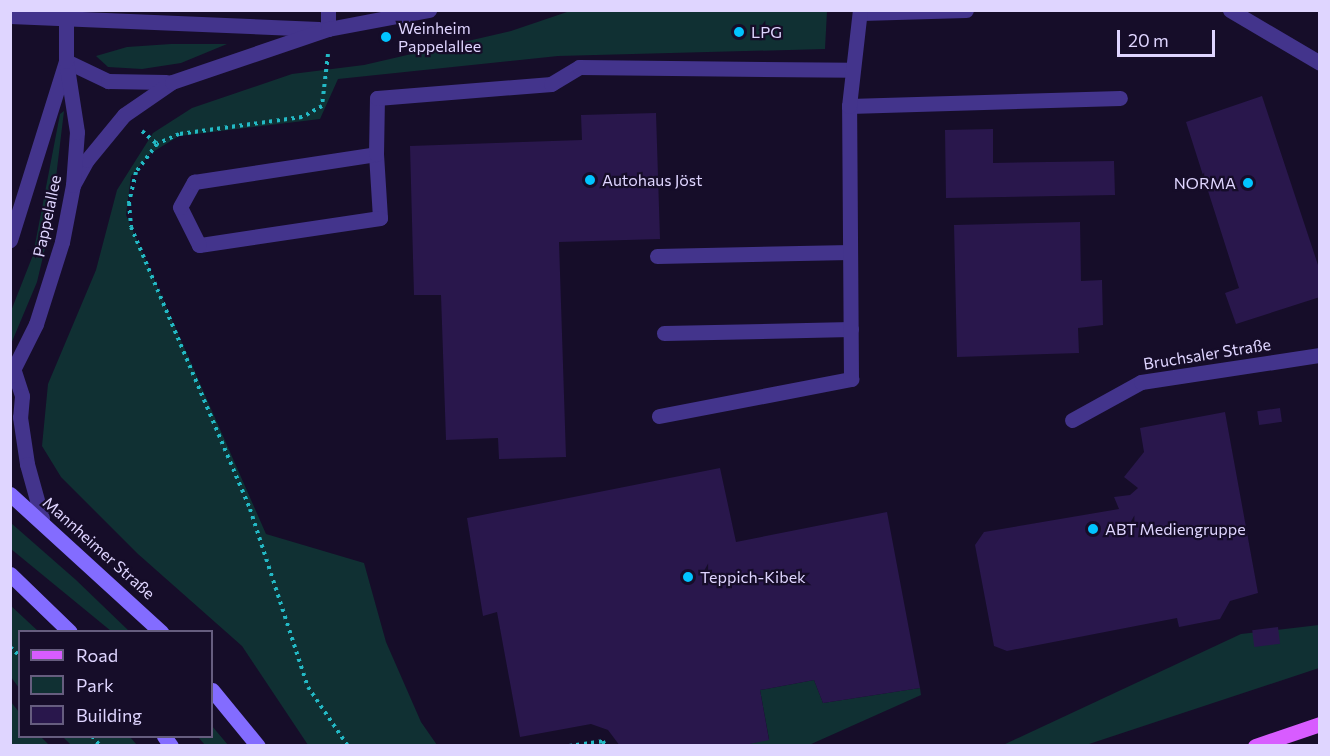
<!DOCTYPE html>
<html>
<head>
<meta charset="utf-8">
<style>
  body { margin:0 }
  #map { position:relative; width:1330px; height:756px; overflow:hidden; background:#160d29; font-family:Commissioner,sans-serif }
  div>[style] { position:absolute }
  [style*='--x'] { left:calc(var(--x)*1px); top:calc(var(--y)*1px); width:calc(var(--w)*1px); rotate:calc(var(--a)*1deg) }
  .green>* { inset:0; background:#103033 }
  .building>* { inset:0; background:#29174c; transform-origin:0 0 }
  .path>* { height:4px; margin-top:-2px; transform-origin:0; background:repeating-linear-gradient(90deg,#23b9c5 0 3px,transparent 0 7.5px) }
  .service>* { height:15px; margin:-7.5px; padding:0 7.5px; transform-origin:7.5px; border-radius:7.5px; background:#43348c }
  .minor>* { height:15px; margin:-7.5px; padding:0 7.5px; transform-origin:7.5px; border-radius:7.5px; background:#43348c }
  .secondary>* { height:15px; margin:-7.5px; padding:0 7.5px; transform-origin:7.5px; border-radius:7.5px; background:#836cff }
  .primary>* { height:15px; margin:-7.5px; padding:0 7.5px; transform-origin:7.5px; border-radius:7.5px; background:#d85cff }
  .dots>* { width:16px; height:16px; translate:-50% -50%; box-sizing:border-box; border:3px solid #160d29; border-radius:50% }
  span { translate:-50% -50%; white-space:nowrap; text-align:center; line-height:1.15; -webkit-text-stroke:4.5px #160d29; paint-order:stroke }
  .poi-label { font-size:16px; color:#dfd5ff }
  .left { translate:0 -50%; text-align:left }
  .right { translate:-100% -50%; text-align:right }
  .street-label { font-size:16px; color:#dfd5ff }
  .frame { position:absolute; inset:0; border:12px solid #dfd5ff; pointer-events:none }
  .legend { position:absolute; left:18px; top:630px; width:195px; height:108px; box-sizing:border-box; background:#160d29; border:2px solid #665d7f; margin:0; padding:8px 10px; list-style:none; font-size:18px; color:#dfd5ff }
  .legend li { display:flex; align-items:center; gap:12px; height:30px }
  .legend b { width:30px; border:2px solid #665d7f }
  .scale { position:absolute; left:1117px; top:30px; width:98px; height:27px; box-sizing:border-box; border:3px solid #dfd5ff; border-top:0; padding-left:8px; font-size:18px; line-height:21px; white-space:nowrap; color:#dfd5ff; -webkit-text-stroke:4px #160d29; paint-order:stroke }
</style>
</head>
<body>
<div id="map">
  <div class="green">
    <i style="clip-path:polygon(570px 11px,827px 11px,825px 49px,558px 56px,338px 79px,320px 119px,179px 136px,151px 153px,131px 176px,126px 215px,266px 534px,364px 563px,386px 642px,421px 722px,437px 745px,308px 745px,242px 646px,138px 554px,61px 477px,42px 446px,48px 384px,96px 270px,117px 190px,153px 133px,192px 108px,292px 74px,364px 65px,511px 31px)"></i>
    <i style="clip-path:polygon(171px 44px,227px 44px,181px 63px,142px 69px,108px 67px,96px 56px,127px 47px)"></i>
    <i style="clip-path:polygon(64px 111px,50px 227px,37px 282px,11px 344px,11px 311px,33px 255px,60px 114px)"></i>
    <i style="clip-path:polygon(11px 523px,76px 580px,129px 631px,111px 631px,11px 549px)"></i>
    <i style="clip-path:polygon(10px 605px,38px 631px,20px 632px,19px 688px,11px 677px)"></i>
    <i style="clip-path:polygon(1319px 625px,1319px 668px,1086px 745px,1001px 746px,1241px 634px)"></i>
    <i style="clip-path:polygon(814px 680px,823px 703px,920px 688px,921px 695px,809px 745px,740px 746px,769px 739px,760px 690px)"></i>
    <i style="clip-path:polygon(11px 702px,19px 712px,20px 736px,41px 737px,49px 745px,11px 745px)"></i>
    <i style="clip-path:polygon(212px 726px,228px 745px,205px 745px,198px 737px,212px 736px)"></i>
    <i style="clip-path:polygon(63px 737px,130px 737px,137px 745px,71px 745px)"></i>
  </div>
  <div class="building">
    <i style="clip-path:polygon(1262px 96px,1320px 271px,1320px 297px,1236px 324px,1225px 293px,1239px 288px,1186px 122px)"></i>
    <i style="clip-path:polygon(656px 113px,660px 239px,559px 242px,566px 457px,499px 459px,498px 438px,446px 440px,441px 295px,414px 295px,410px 146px,582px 140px,581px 115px)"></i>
    <i style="clip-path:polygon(993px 129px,993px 163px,1114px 161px,1115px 195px,946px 198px,945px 130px)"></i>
    <i style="clip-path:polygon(1080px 222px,1081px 281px,1102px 280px,1103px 325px,1078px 328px,1079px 353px,957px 357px,954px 225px)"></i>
    <i style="left:1280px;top:408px;width:14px;height:23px;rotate:82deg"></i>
    <i style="clip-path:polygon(1225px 412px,1258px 593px,1230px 601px,1220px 619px,1179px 627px,1177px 618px,1007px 651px,994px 646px,975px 545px,984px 532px,1119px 509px,1114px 497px,1130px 495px,1138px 488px,1124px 477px,1144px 452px,1140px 428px)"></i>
    <i style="clip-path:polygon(720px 468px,736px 542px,887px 512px,920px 688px,823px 703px,814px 680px,760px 690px,769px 740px,740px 746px,620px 746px,608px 730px,591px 724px,520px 737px,497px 612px,483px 616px,467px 518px)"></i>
    <i style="left:1278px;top:627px;width:17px;height:26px;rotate:83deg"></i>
  </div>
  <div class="path">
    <i style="--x:328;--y:54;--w:52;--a:96.6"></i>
    <i style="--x:322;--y:106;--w:23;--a:151"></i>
    <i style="--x:302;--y:117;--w:124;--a:172.1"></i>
    <i style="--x:179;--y:134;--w:24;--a:156"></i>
    <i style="--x:157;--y:144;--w:35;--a:127"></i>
    <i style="--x:136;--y:172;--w:32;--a:103"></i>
    <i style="--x:129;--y:203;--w:24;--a:85"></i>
    <i style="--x:131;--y:227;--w:306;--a:67.1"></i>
    <i style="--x:250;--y:509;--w:187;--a:72"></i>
    <i style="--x:308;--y:687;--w:71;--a:55.9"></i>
    <i style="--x:142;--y:131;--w:20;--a:41"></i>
    <i style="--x:10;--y:647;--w:13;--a:42"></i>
    <i style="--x:92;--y:736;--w:13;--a:51"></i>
    <i style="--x:569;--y:746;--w:34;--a:-8"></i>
    <i style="--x:603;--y:741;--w:5;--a:68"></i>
  </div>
  <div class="service">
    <i style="--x:861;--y:13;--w:105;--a:-1.6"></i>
    <i style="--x:849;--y:106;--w:271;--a:-1.7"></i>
    <i style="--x:376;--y:154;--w:64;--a:86.4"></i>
    <i style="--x:380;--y:218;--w:183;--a:171.5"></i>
    <i style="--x:199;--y:245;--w:42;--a:-116.6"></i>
    <i style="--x:180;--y:207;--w:29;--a:-61"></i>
    <i style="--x:194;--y:182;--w:184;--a:-8.7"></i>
    <i style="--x:376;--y:154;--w:56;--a:-89"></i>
    <i style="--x:377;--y:98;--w:175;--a:-4.6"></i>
    <i style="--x:551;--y:84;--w:33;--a:-31"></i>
    <i style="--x:579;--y:67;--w:273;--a:0.6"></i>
    <i style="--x:657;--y:256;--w:193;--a:-1.2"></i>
    <i style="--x:664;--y:333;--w:187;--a:-1.2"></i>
    <i style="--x:659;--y:416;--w:196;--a:-10.9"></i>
    <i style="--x:851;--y:379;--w:273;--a:-90.4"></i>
    <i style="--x:849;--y:106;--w:97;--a:-83.5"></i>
  </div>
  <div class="minor">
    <i style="--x:328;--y:10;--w:19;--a:90"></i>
    <i style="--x:1230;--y:10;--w:104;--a:30.5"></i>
    <i style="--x:10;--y:16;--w:309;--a:2.4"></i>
    <i style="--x:66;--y:61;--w:47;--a:25.5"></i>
    <i style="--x:108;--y:81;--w:58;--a:1"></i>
    <i style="--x:73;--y:185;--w:29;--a:-61"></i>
    <i style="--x:87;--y:160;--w:58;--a:-50.6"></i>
    <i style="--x:124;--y:115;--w:58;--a:-34.5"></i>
    <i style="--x:172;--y:82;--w:165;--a:-18.8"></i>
    <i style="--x:328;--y:29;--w:103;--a:-10.7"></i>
    <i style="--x:10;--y:240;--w:188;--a:-72.6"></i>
    <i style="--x:14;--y:371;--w:26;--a:72"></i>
    <i style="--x:22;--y:396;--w:21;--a:95"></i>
    <i style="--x:20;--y:417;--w:48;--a:81.5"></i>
    <i style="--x:27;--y:464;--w:56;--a:74.5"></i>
    <i style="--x:10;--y:376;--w:58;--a:-63.4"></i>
    <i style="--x:36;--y:324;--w:86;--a:-72.4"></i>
    <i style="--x:62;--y:242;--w:58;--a:-79.1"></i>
    <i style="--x:73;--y:185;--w:53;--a:-85.7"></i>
    <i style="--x:77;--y:132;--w:72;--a:-98.8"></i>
    <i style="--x:66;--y:61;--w:51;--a:-90"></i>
    <i style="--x:1072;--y:420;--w:79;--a:-28.8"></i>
    <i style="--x:1141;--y:382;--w:181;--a:-8.6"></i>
  </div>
  <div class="secondary">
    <i style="--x:10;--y:494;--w:205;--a:42.4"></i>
    <i style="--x:10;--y:574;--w:83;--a:44"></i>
    <i style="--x:212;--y:690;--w:72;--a:50.6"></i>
    <i style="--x:164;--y:736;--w:12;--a:55"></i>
  </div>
  <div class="primary">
    <i style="--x:1255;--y:746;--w:69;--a:-18.7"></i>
  </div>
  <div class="dots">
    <i style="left:739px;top:32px;background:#01c4ff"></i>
    <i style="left:386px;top:37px;background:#01c4ff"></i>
    <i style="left:590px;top:180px;background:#01c4ff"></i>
    <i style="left:1248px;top:183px;background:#01c4ff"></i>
    <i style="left:1093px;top:529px;background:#01c4ff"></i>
    <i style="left:688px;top:577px;background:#01c4ff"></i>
  </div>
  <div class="poi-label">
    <span class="left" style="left:398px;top:37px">Weinheim<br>Pappelallee</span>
    <span class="left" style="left:751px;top:32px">LPG</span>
    <span class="left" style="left:602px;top:180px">Autohaus Jöst</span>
    <span class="right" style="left:1236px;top:183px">NORMA</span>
    <span class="left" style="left:1105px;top:529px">ABT Mediengruppe</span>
    <span class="left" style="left:700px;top:577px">Teppich-Kibek</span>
  </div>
  <div class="street-label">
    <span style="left:47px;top:216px;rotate:-78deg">Pappelallee</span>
    <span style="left:1207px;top:354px;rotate:-9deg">Bruchsaler Straße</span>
    <span style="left:99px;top:548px;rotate:42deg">Mannheimer Straße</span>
  </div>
  <div class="frame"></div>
  <ul class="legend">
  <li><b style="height:8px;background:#d85cff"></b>Road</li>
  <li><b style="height:16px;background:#103033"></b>Park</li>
  <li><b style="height:16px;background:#29174c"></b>Building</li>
  </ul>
  <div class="scale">20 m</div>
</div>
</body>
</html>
